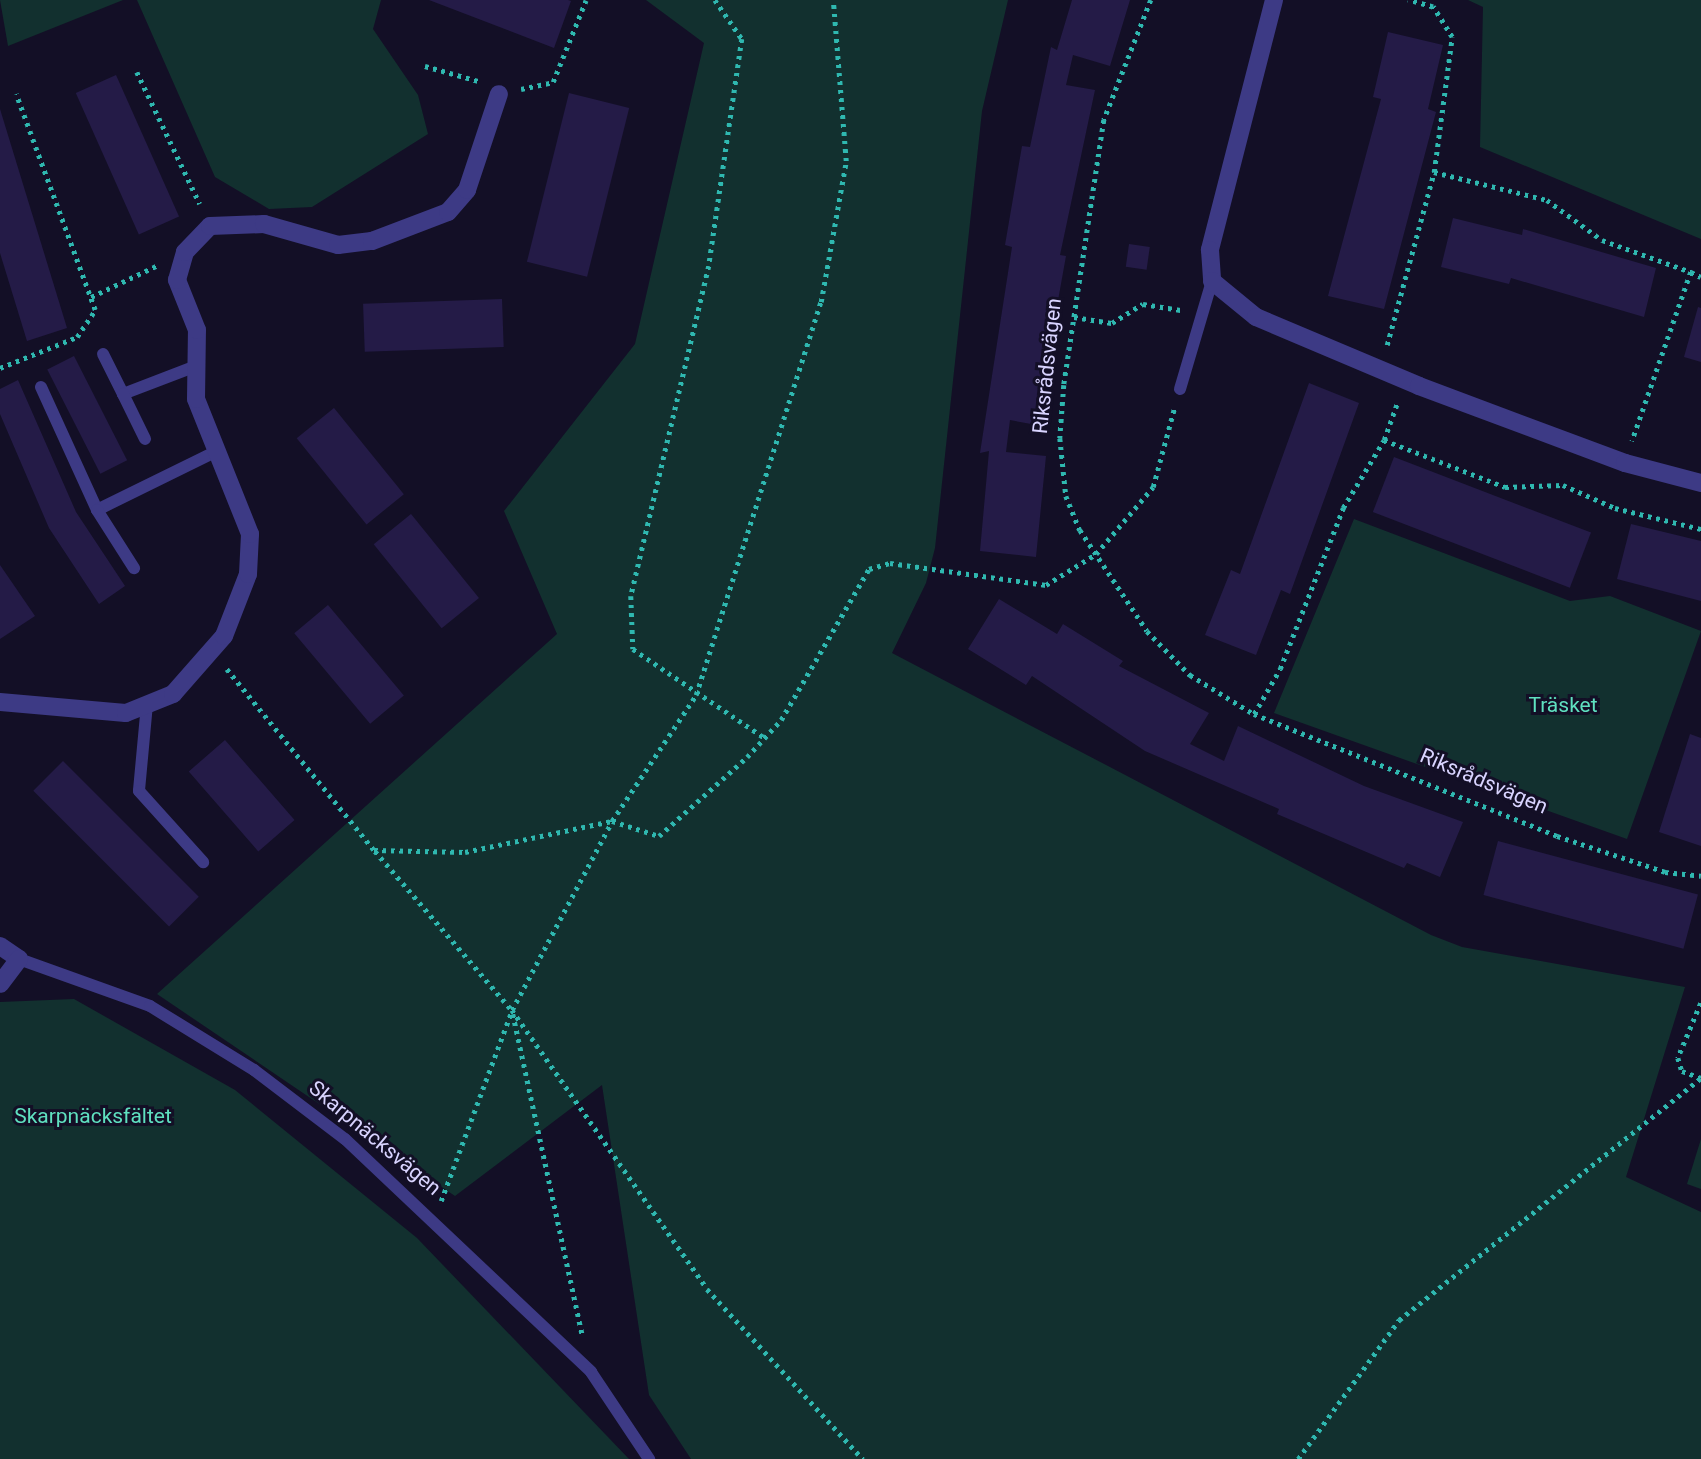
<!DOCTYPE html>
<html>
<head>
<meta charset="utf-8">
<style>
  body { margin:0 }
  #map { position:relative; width:1701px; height:1459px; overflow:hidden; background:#130f26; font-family:Roboto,sans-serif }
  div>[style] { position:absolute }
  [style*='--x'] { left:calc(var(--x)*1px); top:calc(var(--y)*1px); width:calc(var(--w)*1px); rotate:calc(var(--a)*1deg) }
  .green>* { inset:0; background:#12302f }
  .building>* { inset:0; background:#241b47; transform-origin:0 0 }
  .path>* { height:4.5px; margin-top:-2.25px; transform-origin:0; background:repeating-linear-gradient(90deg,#2fb8b0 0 3.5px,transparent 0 8.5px) }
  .lane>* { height:12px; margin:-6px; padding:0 6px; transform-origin:6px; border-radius:6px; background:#3d3a85 }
  .street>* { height:18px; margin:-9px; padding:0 9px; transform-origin:9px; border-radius:9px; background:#3d3a85 }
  span { translate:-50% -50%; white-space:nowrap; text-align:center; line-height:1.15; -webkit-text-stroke:6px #130f26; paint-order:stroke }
  .street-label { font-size:21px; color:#d9d4ff }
  .park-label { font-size:21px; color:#5fe0c0 }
</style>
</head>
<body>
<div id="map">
  <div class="green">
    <i style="clip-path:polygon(0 0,123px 0,8px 46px)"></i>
    <i style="clip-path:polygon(137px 0,381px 0,373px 29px,418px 95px,428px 134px,312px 207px,269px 209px,215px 177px)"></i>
    <i style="clip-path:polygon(646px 0,1008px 0,982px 111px,935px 548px,926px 583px,892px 653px,1431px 935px,1462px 947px,1685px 987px,1626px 1177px,1701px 1212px,1701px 1459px,691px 1459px,649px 1395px,602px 1085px,455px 1196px,157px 994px,557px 634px,504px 511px,635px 344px,704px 43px)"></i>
    <i style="clip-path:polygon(1468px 0,1701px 0,1701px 239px,1480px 147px,1483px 7px)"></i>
    <i style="clip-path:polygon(1354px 519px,1570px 601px,1610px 596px,1701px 631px,1627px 839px,1274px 713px)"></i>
    <i style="clip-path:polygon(74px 999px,235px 1090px,417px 1238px,629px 1459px,0 1459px,0 1002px)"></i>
    <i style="clip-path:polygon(1701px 1139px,1701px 1189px,1687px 1184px)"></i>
  </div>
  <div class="building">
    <i style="clip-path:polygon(429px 0,568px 0,571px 1px,554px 48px)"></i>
    <i style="clip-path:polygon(1072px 0,1130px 0,1110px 66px,1073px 55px,1066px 85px,1095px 90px,1060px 255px,1066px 256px,1048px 356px,1054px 357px,1042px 426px,1010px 420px,1006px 452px,1046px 456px,1036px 557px,980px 551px,989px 451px,980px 453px,1012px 247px,1005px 245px,1022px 146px,1030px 147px,1051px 47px,1057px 50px)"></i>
    <i style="clip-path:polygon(1388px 32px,1443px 45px,1428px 109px,1436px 112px,1384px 309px,1328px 296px,1381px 99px,1373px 97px)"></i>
    <i style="left:116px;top:75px;width:155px;height:44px;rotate:66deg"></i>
    <i style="left:569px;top:93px;width:62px;height:174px;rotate:14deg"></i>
    <i style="clip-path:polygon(0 109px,67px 328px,27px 341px,0 253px)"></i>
    <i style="clip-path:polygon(1453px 218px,1522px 235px,1523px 229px,1656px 268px,1644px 317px,1511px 278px,1509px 284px,1441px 267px)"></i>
    <i style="left:1129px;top:244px;width:21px;height:23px;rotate:8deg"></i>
    <i style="left:502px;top:299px;width:48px;height:139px;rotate:88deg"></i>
    <i style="clip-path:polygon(1698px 307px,1701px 308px,1701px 362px,1684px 357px)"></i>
    <i style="left:74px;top:356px;width:117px;height:30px;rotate:63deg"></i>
    <i style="clip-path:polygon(18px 380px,76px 512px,125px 586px,99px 604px,49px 528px,0 414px,0 389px)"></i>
    <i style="clip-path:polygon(1309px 383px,1359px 403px,1290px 594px,1281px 590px,1256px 655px,1205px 635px,1231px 570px,1240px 574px)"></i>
    <i style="left:334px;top:408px;width:111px;height:48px;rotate:51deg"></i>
    <i style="left:1394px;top:457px;width:211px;height:59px;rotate:21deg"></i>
    <i style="left:411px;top:514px;width:108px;height:48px;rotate:51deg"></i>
    <i style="clip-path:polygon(1631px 524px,1701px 541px,1701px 601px,1617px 579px)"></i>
    <i style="clip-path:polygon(0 565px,35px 616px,0 639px)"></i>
    <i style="clip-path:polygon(999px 599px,1057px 634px,1063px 624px,1123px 661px,1119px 666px,1209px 713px,1190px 744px,1224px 761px,1238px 726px,1364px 786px,1463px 822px,1440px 877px,1407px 863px,1404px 868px,1277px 814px,1279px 809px,1145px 751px,1032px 676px,1026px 685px,968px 649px)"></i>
    <i style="left:328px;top:605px;width:118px;height:44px;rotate:50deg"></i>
    <i style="clip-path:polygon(1690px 734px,1701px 738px,1701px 846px,1659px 832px)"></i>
    <i style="left:225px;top:740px;width:106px;height:48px;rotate:49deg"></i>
    <i style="left:63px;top:761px;width:192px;height:42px;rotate:45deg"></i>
    <i style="left:1498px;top:841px;width:207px;height:56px;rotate:15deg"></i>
  </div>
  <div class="path">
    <i style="--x:715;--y:0;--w:47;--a:55.3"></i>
    <i style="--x:742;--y:39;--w:229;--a:98.3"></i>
    <i style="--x:709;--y:266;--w:339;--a:103.3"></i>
    <i style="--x:631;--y:596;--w:53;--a:87.8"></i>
    <i style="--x:633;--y:649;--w:159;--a:34"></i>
    <i style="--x:1151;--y:0;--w:129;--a:111.4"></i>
    <i style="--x:1104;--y:120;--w:268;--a:98.6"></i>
    <i style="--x:1064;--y:385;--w:53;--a:94.3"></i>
    <i style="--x:1060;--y:438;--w:58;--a:84.1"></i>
    <i style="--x:1066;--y:496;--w:37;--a:68"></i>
    <i style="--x:1080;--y:530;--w:121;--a:56.4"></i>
    <i style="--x:1147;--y:631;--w:62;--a:45.7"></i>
    <i style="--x:1190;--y:675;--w:75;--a:31.4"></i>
    <i style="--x:1254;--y:714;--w:327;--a:21.9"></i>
    <i style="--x:1557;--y:836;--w:114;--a:18.4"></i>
    <i style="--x:1665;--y:872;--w:36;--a:6"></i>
    <i style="--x:425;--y:66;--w:55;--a:15.8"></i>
    <i style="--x:137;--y:72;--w:146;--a:64.5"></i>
    <i style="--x:521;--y:89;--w:33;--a:-12"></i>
    <i style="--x:553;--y:82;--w:88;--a:-68.1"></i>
    <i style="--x:1434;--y:172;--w:116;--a:13.9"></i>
    <i style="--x:1547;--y:200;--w:68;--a:36"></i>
    <i style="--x:1602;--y:240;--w:95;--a:19.8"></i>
    <i style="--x:1691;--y:272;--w:179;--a:109.2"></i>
    <i style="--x:1691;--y:272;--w:11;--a:27"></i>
    <i style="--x:91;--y:297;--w:72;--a:-25.5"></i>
    <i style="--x:1074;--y:317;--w:38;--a:9"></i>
    <i style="--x:1112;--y:323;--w:36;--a:-32"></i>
    <i style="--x:1143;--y:304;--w:38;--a:9"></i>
    <i style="--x:1387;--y:345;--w:179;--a:-74.8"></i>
    <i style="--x:1434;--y:172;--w:136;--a:-82.4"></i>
    <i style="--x:1452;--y:37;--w:36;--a:-122"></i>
    <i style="--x:1433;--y:7;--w:26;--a:-164"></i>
    <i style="--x:0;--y:368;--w:83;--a:-21.9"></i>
    <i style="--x:77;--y:337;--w:32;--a:-56"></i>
    <i style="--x:95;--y:310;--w:230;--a:-110.1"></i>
    <i style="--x:1384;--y:440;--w:130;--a:21.2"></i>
    <i style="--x:1505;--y:487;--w:58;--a:-2"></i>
    <i style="--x:1563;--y:485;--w:57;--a:23.9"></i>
    <i style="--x:1615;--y:508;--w:89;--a:13.7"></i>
    <i style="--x:227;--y:669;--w:233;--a:50.9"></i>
    <i style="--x:374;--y:850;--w:91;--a:1.3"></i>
    <i style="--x:465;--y:852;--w:150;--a:-11.9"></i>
    <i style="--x:612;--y:821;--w:151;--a:-56.3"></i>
    <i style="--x:696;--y:695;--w:412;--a:-72.4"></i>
    <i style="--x:821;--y:302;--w:143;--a:-79.9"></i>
    <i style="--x:846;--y:161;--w:162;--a:-94.6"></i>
    <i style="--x:1254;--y:714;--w:52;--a:-60"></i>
    <i style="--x:1280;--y:669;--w:173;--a:-68.6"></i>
    <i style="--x:1343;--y:508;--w:79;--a:-58.9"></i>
    <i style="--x:1384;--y:440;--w:41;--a:-70.3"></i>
    <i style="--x:375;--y:851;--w:210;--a:49.3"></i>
    <i style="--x:512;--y:1010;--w:340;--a:55"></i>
    <i style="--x:707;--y:1289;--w:231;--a:47.5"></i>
    <i style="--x:1701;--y:1003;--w:60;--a:112.7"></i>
    <i style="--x:1678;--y:1058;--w:14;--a:73"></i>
    <i style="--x:1682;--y:1071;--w:20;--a:20"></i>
    <i style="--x:513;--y:1014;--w:327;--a:77.8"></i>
    <i style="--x:441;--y:1201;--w:204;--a:-69.6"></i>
    <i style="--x:512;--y:1010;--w:214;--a:-62.1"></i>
    <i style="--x:612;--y:821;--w:49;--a:17.7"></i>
    <i style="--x:659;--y:836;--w:118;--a:-41.9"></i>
    <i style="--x:747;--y:757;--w:50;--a:-47.4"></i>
    <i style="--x:781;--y:720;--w:175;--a:-59.8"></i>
    <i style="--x:869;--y:569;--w:22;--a:-16"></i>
    <i style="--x:890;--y:563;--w:158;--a:8"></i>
    <i style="--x:1046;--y:585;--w:59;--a:-31.8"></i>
    <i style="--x:1096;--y:554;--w:88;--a:-49.6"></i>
    <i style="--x:1153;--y:487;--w:81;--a:-74.9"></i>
    <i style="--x:1298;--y:1459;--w:172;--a:-54"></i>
    <i style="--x:1399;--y:1320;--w:387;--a:-38.7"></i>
  </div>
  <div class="lane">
    <i style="--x:103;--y:354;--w:45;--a:63.4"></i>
    <i style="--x:123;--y:394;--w:78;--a:-21"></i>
    <i style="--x:41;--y:387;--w:135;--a:65.5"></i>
    <i style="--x:97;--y:510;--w:134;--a:-26.2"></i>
    <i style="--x:1180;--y:389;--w:113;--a:-73.5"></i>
    <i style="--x:123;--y:394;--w:50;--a:63.9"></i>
    <i style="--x:97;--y:510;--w:69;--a:57.5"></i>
    <i style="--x:147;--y:704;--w:87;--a:95.3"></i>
    <i style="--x:139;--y:791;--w:96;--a:48"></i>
    <i style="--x:19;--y:959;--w:139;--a:19.7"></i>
    <i style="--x:150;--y:1006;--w:122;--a:31.6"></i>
    <i style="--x:254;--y:1070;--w:114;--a:37.2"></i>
    <i style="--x:345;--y:1139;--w:339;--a:43.4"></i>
    <i style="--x:591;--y:1372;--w:105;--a:56.3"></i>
  </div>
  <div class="street">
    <i style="--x:1274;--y:0;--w:258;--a:104.4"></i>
    <i style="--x:1210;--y:250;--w:31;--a:86"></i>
    <i style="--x:1212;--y:281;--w:57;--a:39.3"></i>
    <i style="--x:1256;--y:317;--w:177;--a:22.9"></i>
    <i style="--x:1419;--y:386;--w:220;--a:20.5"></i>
    <i style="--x:1625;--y:463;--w:79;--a:14.7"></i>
    <i style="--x:0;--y:702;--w:126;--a:5"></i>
    <i style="--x:126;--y:713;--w:51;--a:-22"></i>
    <i style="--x:173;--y:694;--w:77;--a:-48.7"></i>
    <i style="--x:224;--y:636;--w:66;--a:-68.8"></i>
    <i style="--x:248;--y:574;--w:40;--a:-87.1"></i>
    <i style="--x:250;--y:534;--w:145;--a:-111.8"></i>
    <i style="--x:196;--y:399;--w:69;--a:-89.2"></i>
    <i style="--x:197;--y:330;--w:54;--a:-111.8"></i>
    <i style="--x:177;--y:280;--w:29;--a:-74"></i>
    <i style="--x:185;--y:252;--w:36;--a:-46"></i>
    <i style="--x:210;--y:226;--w:54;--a:-2.1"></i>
    <i style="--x:264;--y:224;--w:77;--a:15.8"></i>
    <i style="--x:338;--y:245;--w:34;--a:-7"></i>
    <i style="--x:372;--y:241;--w:81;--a:-20.9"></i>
    <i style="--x:448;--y:212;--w:29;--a:-49"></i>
    <i style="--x:467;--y:190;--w:101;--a:-71.6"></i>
    <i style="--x:0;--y:946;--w:23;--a:34"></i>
    <i style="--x:19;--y:959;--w:31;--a:127"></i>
  </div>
  <div class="street-label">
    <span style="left:1047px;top:366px;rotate:-84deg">Riksrådsvägen</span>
    <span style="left:1484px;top:781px;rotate:23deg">Riksrådsvägen</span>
    <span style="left:375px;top:1138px;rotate:40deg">Skarpnäcksvägen</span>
  </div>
  <div class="park-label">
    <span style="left:1563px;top:705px">Träsket</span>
    <span style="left:93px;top:1116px">Skarpnäcksfältet</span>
  </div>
</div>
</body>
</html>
